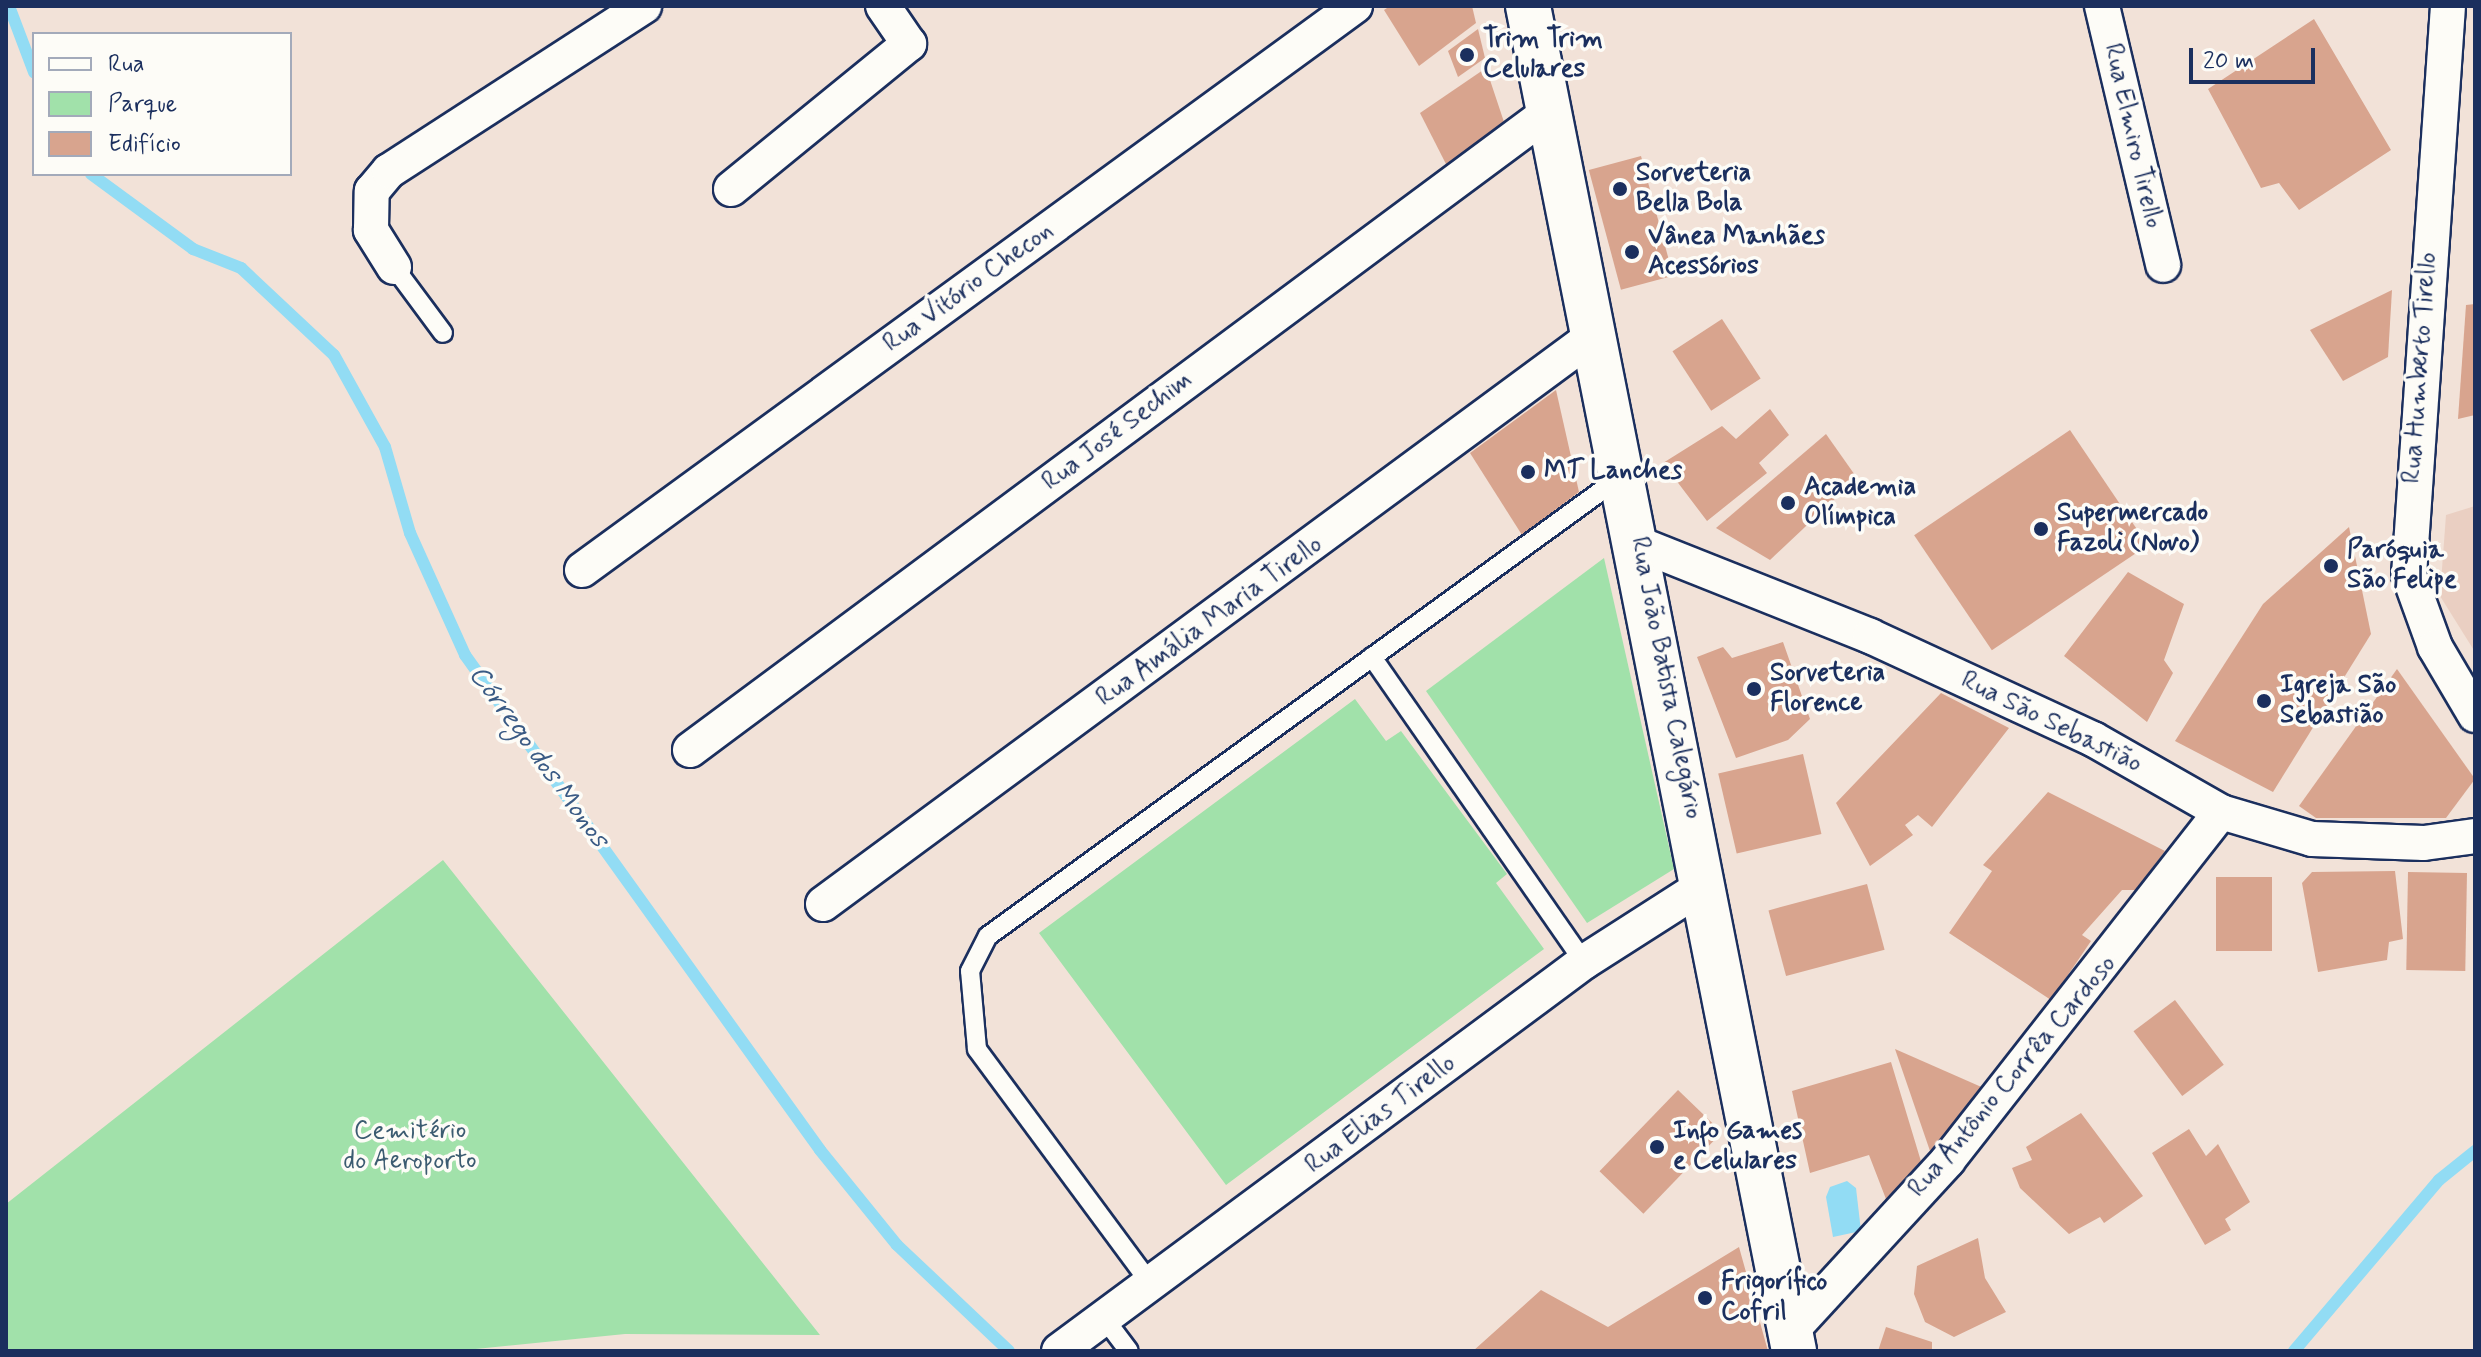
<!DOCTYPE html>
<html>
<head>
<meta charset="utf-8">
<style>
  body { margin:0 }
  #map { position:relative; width:2481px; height:1357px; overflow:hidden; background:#f2e2d8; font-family:Mynerve,sans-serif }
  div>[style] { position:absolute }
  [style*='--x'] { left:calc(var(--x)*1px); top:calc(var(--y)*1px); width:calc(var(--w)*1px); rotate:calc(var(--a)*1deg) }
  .built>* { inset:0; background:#eacfc2 }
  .green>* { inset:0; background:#a1e1aa }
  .water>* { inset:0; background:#92dcf4 }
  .stream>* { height:12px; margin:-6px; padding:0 6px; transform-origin:6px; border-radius:6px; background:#92dcf4 }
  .building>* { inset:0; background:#d8a48e; transform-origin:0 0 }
  .roads { filter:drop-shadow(2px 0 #1b2f5e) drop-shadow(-2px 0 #1b2f5e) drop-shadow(0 2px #1b2f5e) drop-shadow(0 -2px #1b2f5e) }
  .lane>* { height:18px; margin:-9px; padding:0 9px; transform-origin:9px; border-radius:9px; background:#fdfcf7 }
  .street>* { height:34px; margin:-17px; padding:0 17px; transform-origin:17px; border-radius:17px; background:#fdfcf7 }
  .secondary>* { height:44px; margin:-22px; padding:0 22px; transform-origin:22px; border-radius:22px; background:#fdfcf7 }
  .dots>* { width:22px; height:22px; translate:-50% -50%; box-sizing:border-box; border:4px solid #fdfcf7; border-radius:50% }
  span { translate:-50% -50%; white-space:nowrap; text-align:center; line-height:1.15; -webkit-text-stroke:7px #fdfcf7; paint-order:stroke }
  .poi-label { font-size:26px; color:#1b2f5e; font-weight:700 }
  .left { translate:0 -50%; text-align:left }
  .street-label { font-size:26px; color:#1b2f5e }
  .park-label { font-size:26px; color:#3c5c71 }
  .water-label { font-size:28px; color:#395a84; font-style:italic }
  .frame { position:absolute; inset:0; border:8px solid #1b2f5e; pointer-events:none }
  .legend { position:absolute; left:32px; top:32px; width:260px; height:144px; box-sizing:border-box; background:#fdfcf7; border:2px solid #a3aaba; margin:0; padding:10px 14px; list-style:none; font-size:24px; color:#1b2f5e }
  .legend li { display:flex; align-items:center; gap:16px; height:40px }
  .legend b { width:40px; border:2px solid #a3aaba }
  .scale { position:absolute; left:2189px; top:48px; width:126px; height:36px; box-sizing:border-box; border:4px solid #1b2f5e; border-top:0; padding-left:10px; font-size:24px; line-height:28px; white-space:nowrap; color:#1b2f5e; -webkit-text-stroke:6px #fdfcf7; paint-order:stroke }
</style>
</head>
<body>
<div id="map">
  <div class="built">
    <i style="clip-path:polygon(2475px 506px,2475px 652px,2440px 596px,2446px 515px)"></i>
  </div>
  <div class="green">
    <i style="clip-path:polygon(1604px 558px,1674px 869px,1587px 923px,1426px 691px)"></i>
    <i style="clip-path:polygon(1355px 699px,1386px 741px,1401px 731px,1507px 874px,1496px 883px,1544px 949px,1226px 1185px,1039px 933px)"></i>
    <i style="clip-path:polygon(443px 860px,820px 1335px,625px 1334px,456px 1351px,6px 1351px,6px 1204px)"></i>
  </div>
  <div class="water">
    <i style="clip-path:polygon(1847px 1181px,1856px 1188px,1861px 1231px,1833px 1237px,1826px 1197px,1830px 1187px)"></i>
  </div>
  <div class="stream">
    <i style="--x:9;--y:6;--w:71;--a:69.3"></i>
    <i style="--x:91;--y:174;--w:127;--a:36.3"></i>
    <i style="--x:193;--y:249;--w:52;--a:21.6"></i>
    <i style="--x:241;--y:268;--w:127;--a:43.1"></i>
    <i style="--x:334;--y:355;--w:105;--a:61"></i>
    <i style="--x:385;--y:447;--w:90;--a:73.8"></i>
    <i style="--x:410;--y:533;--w:134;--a:65.7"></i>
    <i style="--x:465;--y:655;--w:609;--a:54.35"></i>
    <i style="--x:820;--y:1150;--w:122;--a:51"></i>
    <i style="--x:897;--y:1245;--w:154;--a:43.4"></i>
    <i style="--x:2294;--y:1351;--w:224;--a:-49.7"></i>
    <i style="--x:2439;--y:1180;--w:46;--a:-38.9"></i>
  </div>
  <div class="building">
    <i style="clip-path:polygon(1390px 6px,1472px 6px,1476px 23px,1419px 66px,1384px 10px)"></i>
    <i style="clip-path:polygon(2314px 19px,2391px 150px,2299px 210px,2279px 183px,2261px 188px,2208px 89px)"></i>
    <i style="clip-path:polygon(1478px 29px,1485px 58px,1458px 77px,1448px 51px)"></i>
    <i style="clip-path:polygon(1486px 68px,1504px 122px,1447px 166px,1420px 113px)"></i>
    <i style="left:1641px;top:156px;width:124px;height:54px;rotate:75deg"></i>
    <i style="clip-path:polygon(2392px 290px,2388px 357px,2343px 381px,2310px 330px)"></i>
    <i style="clip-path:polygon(2475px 304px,2475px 415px,2458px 419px,2466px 305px)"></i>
    <i style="left:1722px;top:319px;width:71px;height:59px;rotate:57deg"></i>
    <i style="clip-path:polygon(1556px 390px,1579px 492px,1522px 535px,1470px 453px)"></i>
    <i style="clip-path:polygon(1770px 409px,1789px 435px,1759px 463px,1767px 473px,1707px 521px,1663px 463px,1722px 426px,1736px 439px)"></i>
    <i style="left:2070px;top:430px;width:139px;height:188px;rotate:56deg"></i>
    <i style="clip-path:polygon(1826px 434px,1857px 478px,1770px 560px,1716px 528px)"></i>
    <i style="clip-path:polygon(2349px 527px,2371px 634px,2273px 792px,2175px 741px,2263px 604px)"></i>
    <i style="clip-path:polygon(2128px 572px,2184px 604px,2164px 660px,2173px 673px,2147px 722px,2064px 656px)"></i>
    <i style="clip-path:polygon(1783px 642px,1810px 719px,1788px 740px,1736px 758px,1697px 657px,1723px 647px,1732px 658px)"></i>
    <i style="clip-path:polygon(2397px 669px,2475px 779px,2446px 818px,2316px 818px,2299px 806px)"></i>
    <i style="clip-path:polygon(1941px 693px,2009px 728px,1932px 827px,1918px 815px,1905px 825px,1913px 835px,1870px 866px,1836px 803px)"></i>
    <i style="left:1803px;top:754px;width:82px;height:87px;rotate:77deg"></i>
    <i style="clip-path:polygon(2048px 792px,2165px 851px,2136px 890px,2122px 890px,2082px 935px,2091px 941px,2051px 1000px,1949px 933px,1992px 871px,1983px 865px)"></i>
    <i style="clip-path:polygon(2395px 871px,2403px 939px,2389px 942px,2387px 960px,2318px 972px,2302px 883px,2312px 872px)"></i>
    <i style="left:2408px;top:872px;width:59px;height:98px;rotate:1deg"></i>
    <i style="left:2216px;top:877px;width:56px;height:74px"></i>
    <i style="left:1867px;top:884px;width:68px;height:102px;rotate:75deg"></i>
    <i style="left:2175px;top:1000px;width:81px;height:52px;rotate:53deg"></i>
    <i style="clip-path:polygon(1895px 1049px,1986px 1089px,1930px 1151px)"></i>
    <i style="clip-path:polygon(1891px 1062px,1923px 1168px,1891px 1212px,1869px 1155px,1810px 1173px,1792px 1091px)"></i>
    <i style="left:1678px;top:1090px;width:61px;height:113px;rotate:44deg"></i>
    <i style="clip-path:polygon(2081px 1113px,2143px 1196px,2104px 1223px,2100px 1217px,2069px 1234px,2020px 1188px,2012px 1168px,2032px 1160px,2026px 1147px)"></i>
    <i style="clip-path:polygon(2189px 1129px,2206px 1156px,2218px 1144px,2250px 1202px,2225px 1219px,2231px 1230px,2205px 1245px,2152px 1153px)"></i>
    <i style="clip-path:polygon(1978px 1238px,1985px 1278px,2006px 1312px,1954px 1337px,1925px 1322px,1914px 1294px,1917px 1266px)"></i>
    <i style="clip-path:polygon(1739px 1247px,1768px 1351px,1473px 1351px,1541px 1290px,1608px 1327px)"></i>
    <i style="clip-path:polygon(1886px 1327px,1932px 1342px,1932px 1351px,1878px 1351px)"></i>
  </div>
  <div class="roads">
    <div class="lane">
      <i style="--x:394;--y:267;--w:82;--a:53.4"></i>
      <i style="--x:1372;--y:657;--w:371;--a:55.2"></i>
      <i style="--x:1153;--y:1287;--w:296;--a:-126.5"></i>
      <i style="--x:977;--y:1049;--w:78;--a:-95.1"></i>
      <i style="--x:970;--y:971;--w:39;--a:-63"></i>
      <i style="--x:988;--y:936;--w:780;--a:-35.97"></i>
      <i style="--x:1107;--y:1322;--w:36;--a:53"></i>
    </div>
    <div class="street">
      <i style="--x:2102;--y:6;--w:266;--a:76.7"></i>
      <i style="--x:2448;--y:6;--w:570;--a:93.92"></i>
      <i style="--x:2409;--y:575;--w:77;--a:70.1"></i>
      <i style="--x:2435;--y:647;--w:79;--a:59.5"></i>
      <i style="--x:731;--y:189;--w:230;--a:-39.2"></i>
      <i style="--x:909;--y:44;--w:46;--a:-124.4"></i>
      <i style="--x:394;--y:267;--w:44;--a:-121.9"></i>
      <i style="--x:371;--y:230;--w:39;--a:-89"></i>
      <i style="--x:372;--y:191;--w:26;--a:-50"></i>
      <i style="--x:389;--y:171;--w:304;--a:-32.9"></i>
      <i style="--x:1639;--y:544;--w:249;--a:21.7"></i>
      <i style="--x:1870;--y:636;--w:246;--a:24.8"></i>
      <i style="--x:2093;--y:739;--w:147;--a:29.7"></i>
      <i style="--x:2221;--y:812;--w:95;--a:16.5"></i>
      <i style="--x:2312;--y:839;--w:112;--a:2"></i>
      <i style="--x:2424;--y:843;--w:51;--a:-7.8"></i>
      <i style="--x:582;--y:570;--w:957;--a:-36.12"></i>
      <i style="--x:690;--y:750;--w:1066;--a:-36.61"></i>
      <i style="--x:823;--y:904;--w:957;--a:-36.41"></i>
      <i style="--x:1791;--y:1331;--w:232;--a:-47.4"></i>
      <i style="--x:1948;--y:1160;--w:442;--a:-51.9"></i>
      <i style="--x:1059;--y:1351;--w:653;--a:-36.54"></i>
      <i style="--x:1584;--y:962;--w:145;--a:-32.6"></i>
    </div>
    <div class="secondary">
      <i style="--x:1528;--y:6;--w:1371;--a:78.81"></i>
    </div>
  </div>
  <div class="dots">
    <i style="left:1467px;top:55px;background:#1b2f5e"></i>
    <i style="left:1620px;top:189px;background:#1b2f5e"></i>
    <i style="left:1632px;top:252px;background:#1b2f5e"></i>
    <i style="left:1528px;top:472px;background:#1b2f5e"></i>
    <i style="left:1788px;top:503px;background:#1b2f5e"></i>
    <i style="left:2041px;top:529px;background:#1b2f5e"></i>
    <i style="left:2331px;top:566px;background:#1b2f5e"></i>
    <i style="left:1754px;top:689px;background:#1b2f5e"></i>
    <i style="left:2264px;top:701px;background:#1b2f5e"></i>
    <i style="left:1657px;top:1147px;background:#1b2f5e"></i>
    <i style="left:1705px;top:1298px;background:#1b2f5e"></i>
  </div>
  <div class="poi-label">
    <span class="left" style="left:1483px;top:55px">Trim Trim<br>Celulares</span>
    <span class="left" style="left:1636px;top:189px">Sorveteria<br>Bella Bola</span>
    <span class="left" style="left:1648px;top:252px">Vânea Manhães<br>Acessórios</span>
    <span class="left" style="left:1544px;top:472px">MT Lanches</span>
    <span class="left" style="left:1804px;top:503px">Academia<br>Olímpica</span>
    <span class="left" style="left:2057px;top:529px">Supermercado<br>Fazoli (Novo)</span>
    <span class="left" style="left:2347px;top:566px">Paróquia<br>São Felipe</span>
    <span class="left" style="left:1770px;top:689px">Sorveteria<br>Florence</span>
    <span class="left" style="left:2280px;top:701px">Igreja São<br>Sebastião</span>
    <span class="left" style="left:1673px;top:1147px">Info Games<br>e Celulares</span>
    <span class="left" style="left:1721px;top:1298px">Frigorífico<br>Cofril</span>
  </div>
  <div class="street-label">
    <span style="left:2132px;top:136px;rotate:77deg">Rua Elmiro Tirello</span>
    <span style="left:969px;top:288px;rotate:-36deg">Rua Vitório Checon</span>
    <span style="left:2421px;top:368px;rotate:-86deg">Rua Humberto Tirello</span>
    <span style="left:1118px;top:432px;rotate:-37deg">Rua José Sechim</span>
    <span style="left:1210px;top:622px;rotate:-36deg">Rua Amália Maria Tirello</span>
    <span style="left:1665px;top:678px;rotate:79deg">Rua João Batista Calegário</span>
    <span style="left:2051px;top:723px;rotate:26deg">Rua São Sebastião</span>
    <span style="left:2013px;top:1077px;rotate:-50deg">Rua Antônio Corrêa Cardoso</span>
    <span style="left:1381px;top:1115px;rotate:-37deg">Rua Elias Tirello</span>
  </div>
  <div class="park-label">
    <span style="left:410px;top:1147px">Cemitério<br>do Aeroporto</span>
  </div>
  <div class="water-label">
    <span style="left:538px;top:757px;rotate:54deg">Córrego dos Monos</span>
  </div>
  <div class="frame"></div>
  <ul class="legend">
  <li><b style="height:10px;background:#fdfcf7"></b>Rua</li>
  <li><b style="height:22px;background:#a1e1aa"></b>Parque</li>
  <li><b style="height:22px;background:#d8a48e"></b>Edifício</li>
  </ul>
  <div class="scale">20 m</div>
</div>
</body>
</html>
